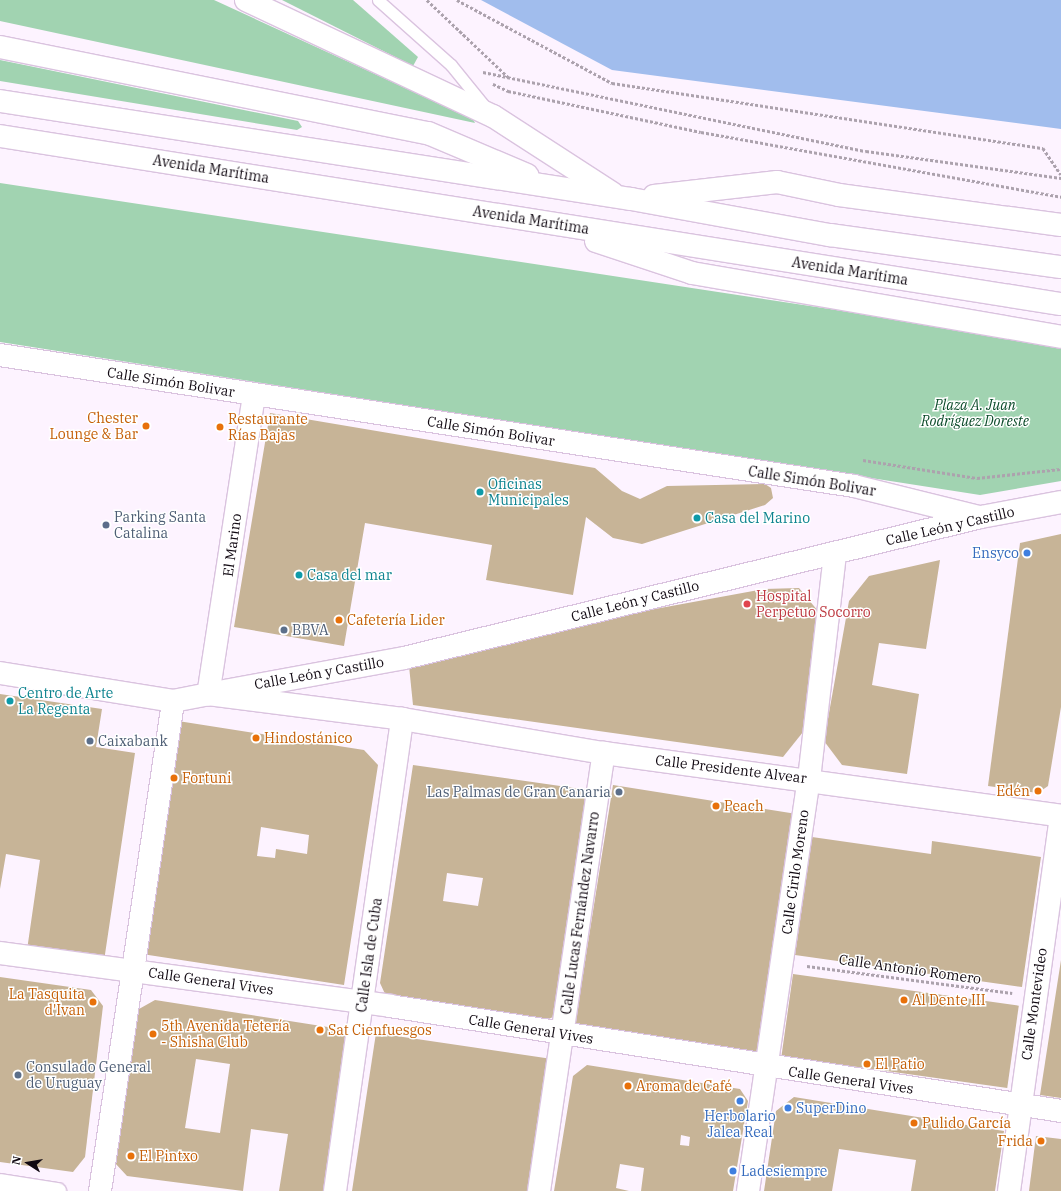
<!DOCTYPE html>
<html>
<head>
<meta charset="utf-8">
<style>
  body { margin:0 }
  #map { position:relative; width:1061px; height:1191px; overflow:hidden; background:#fdf3ff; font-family:"IBM Plex Serif",serif }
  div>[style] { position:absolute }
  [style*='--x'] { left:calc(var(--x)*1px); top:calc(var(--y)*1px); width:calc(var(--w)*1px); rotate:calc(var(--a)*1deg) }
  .green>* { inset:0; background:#a1d3b1 }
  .water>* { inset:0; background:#a1bded }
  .building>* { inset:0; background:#c7b497; transform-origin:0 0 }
  .path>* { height:2.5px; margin-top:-1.25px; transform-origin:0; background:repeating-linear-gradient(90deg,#aca2ad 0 3px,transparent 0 5px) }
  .roads { filter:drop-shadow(1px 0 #dac3df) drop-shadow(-1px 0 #dac3df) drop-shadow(0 1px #dac3df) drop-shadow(0 -1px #dac3df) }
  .service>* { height:11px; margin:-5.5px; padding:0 5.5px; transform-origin:5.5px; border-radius:5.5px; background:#fff }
  .pedestrian>* { height:17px; margin:-8.5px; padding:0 8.5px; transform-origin:8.5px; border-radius:8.5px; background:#fff }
  .minor>* { height:22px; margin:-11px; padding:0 11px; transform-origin:11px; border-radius:11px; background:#fff }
  .tertiary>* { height:22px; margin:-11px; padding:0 11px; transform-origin:11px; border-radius:11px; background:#fff }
  .trunk>* { height:22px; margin:-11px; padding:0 11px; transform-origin:11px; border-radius:11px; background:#fff }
  .dots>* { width:11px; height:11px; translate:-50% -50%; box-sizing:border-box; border:2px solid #fff; border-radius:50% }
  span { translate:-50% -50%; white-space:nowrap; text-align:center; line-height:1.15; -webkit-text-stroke:3px #fff; paint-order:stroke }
  .street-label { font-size:14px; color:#110912 }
  .park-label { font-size:14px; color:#0a4a29; font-style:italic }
  .food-label { font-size:14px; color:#c56008 }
  .right { translate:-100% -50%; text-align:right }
  .left { translate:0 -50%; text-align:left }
  .culture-label { font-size:14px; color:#0d838f }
  .service-label { font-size:14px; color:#4e5e75 }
  .shop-label { font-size:14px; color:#366cbe }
  .health-label { font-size:14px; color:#be3a42 }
  .north { position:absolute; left:8px; top:1143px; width:40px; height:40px; -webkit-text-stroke:3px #fff; paint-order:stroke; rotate:282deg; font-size:11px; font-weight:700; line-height:16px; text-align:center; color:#110912 }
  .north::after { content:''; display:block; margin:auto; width:14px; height:18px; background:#110912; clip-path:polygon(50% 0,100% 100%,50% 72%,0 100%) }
</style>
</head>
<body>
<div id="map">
  <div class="green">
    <i style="clip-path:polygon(0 0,214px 0,473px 119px,475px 123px,0 21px)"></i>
    <i style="clip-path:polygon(282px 0,353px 0,418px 57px,413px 66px)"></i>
    <i style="clip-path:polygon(0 60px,298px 121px,302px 127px,297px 130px,0 81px)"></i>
    <i style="clip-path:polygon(0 183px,1061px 344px,1061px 481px,980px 495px,0 342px)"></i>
  </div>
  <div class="water">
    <i style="clip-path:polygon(481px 0,1061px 0,1061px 129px,612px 70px)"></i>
  </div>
  <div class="building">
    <i style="clip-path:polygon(270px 413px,595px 468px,622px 491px,640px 499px,667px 486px,765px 484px,771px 488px,773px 498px,765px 505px,642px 544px,613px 538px,586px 517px,573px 595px,486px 580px,492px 545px,365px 523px,344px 646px,234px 627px)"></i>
    <i style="clip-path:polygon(1061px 534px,1061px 707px,1048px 786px,1038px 793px,988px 786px,1020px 543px)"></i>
    <i style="clip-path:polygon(940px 560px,926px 649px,879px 643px,872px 685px,919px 694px,907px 774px,842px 765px,824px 741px,849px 601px,869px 576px)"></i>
    <i style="clip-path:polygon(799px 588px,818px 611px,807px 727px,783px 757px,413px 705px,409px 666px,655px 609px,764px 589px)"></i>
    <i style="clip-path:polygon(0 694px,102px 709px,96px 747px,135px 753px,104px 961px,27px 950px,40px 860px,6px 854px,0 889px)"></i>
    <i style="clip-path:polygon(evenodd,178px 721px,364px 750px,378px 765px,344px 985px,142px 954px,178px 721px,261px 827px,309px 835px,307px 854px,276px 849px,275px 858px,257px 856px,261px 827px)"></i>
    <i style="clip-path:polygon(evenodd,413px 765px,588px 790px,553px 1017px,544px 1021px,386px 996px,380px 983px,413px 765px,447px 873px,483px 878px,478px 906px,443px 901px,447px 873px)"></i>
    <i style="left:613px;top:785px;width:186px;height:245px;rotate:9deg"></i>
    <i style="clip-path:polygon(812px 837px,931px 854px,932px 841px,1041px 857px,1022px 987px,795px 955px)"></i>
    <i style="clip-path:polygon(1061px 960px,1061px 1098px,1040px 1095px)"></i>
    <i style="left:793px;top:974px;width:228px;height:83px;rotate:8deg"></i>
    <i style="clip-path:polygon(0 977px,91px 990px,103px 1006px,85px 1157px,73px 1172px,0 1162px)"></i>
    <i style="clip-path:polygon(evenodd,155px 1000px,347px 1030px,324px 1191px,279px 1191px,288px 1134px,251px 1129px,243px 1191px,127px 1176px,115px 1163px,139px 1009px,155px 1000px,196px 1059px,230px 1064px,220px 1133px,185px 1128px,196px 1059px)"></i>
    <i style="clip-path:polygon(376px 1033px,552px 1059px,533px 1191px,352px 1191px)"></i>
    <i style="clip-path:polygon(evenodd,587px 1065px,740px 1089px,748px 1101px,733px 1191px,641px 1191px,644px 1168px,620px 1164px,616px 1188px,629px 1191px,554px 1191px,573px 1076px,587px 1065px,681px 1135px,690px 1137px,689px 1146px,680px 1145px,681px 1135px)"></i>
    <i style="clip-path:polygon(794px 1097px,1004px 1131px,995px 1191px,911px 1191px,916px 1160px,839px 1149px,832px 1191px,764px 1191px,776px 1111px)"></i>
    <i style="clip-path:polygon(1036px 1136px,1061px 1139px,1061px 1191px,1029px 1191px)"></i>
  </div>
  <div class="path">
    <i style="--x:427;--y:0;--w:112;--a:43.5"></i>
    <i style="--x:457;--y:0;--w:176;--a:28.2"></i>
    <i style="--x:612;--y:83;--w:436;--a:8.6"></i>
    <i style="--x:1043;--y:148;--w:32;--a:56"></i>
    <i style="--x:483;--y:72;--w:391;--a:11.7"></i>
    <i style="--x:866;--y:151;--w:197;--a:7.9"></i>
    <i style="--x:493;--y:84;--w:17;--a:25"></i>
    <i style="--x:508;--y:91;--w:197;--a:12"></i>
    <i style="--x:701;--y:132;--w:366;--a:10.2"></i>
    <i style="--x:863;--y:460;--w:115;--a:9"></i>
    <i style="--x:977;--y:478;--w:84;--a:-6.1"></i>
    <i style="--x:807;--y:966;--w:207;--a:7.5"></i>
  </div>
  <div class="roads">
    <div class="service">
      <i style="--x:378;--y:0;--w:98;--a:41.7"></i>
      <i style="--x:451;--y:65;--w:55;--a:50.9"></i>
    </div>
    <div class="pedestrian">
      <i style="--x:0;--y:1182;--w:58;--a:9"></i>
    </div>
    <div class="minor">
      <i style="--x:0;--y:355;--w:864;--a:8.72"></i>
      <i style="--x:854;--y:486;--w:129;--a:13.9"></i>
      <i style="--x:254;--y:395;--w:303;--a:98.7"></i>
      <i style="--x:208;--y:694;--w:199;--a:-10.4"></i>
      <i style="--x:404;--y:658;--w:594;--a:-13.73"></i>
      <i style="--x:981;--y:517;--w:81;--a:-10.6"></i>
      <i style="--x:0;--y:953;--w:394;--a:7.7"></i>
      <i style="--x:390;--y:1006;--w:679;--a:8.89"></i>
      <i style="--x:100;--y:1191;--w:495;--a:-81.5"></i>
      <i style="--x:335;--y:1191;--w:477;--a:-81.9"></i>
      <i style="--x:539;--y:1191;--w:443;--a:-81.6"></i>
      <i style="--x:748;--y:1191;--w:416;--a:-81.6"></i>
      <i style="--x:809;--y:779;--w:227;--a:-83.4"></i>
      <i style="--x:1009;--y:1191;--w:377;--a:-82.1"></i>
    </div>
    <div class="tertiary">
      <i style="--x:0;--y:673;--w:175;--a:9.2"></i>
      <i style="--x:173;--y:701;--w:36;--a:-11"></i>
      <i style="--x:208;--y:694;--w:196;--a:7.3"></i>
      <i style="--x:402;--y:719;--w:205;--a:9.6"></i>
      <i style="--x:604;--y:753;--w:461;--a:7.8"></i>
    </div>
    <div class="trunk">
      <i style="--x:246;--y:0;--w:273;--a:25.2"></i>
      <i style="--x:493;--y:116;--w:142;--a:32.9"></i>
      <i style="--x:0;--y:47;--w:437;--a:11.4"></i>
      <i style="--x:428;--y:133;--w:108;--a:23"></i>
      <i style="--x:0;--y:101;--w:639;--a:8.83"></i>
      <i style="--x:631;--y:199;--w:202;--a:10.3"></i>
      <i style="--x:830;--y:235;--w:233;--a:7.9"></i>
      <i style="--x:0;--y:136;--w:1074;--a:9"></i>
      <i style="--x:654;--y:196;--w:124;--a:-6.5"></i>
      <i style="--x:777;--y:182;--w:63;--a:11.8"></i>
      <i style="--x:839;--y:195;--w:224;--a:7.7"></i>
      <i style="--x:596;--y:241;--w:101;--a:18.4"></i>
      <i style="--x:692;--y:273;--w:375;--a:9.8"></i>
    </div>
  </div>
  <div class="dots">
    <i style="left:146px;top:426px;background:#e8710a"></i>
    <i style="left:220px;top:427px;background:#e8710a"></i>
    <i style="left:480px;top:492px;background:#0f9aa8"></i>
    <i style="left:697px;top:518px;background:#0f9aa8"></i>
    <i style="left:106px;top:525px;background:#5c6f8a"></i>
    <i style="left:1027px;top:553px;background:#3f7fe0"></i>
    <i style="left:299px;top:575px;background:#0f9aa8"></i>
    <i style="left:747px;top:604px;background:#e0444e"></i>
    <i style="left:339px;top:620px;background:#e8710a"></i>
    <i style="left:284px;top:630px;background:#5c6f8a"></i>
    <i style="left:10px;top:701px;background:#0f9aa8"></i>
    <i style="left:256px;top:738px;background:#e8710a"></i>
    <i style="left:90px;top:741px;background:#5c6f8a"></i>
    <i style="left:174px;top:778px;background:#e8710a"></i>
    <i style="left:1038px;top:791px;background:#e8710a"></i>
    <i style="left:619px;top:792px;background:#5c6f8a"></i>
    <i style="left:716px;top:806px;background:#e8710a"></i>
    <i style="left:904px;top:1000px;background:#e8710a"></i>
    <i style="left:93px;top:1002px;background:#e8710a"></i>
    <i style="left:320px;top:1030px;background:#e8710a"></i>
    <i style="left:153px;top:1034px;background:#e8710a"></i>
    <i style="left:867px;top:1064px;background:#e8710a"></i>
    <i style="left:18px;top:1075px;background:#5c6f8a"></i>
    <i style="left:628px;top:1086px;background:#e8710a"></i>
    <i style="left:740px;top:1101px;background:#3f7fe0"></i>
    <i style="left:788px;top:1108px;background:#3f7fe0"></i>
    <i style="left:914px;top:1123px;background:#e8710a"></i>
    <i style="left:1041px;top:1141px;background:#e8710a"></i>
    <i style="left:131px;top:1156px;background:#e8710a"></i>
    <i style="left:733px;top:1171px;background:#3f7fe0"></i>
  </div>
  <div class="street-label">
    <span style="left:211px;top:169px;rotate:9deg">Avenida Marítima</span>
    <span style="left:531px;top:220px;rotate:9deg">Avenida Marítima</span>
    <span style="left:850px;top:271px;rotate:9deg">Avenida Marítima</span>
    <span style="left:171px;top:382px;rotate:9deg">Calle Simón Bolivar</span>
    <span style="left:491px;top:431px;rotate:9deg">Calle Simón Bolivar</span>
    <span style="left:812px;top:481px;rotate:9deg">Calle Simón Bolivar</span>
    <span style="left:950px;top:526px;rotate:-13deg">Calle León y Castillo</span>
    <span style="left:232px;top:545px;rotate:-82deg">El Marino</span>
    <span style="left:635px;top:601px;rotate:-14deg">Calle León y Castillo</span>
    <span style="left:319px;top:673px;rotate:-10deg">Calle León y Castillo</span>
    <span style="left:731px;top:769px;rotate:7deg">Calle Presidente Alvear</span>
    <span style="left:795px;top:872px;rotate:-82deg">Calle Cirilo Moreno</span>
    <span style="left:580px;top:913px;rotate:-82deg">Calle Lucas Fernández Navarro</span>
    <span style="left:369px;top:955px;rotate:-82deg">Calle Isla de Cuba</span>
    <span style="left:910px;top:969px;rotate:8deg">Calle Antonio Romero</span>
    <span style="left:211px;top:981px;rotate:8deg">Calle General Vives</span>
    <span style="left:1034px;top:1004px;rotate:-82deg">Calle Montevideo</span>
    <span style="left:531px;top:1029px;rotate:9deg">Calle General Vives</span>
    <span style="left:851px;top:1080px;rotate:8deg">Calle General Vives</span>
  </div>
  <div class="park-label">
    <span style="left:975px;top:413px">Plaza A. Juan<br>Rodríguez Doreste</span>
  </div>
  <div class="food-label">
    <span class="right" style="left:138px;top:426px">Chester<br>Lounge &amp; Bar</span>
    <span class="left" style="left:228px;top:427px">Restaurante<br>Rías Bajas</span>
    <span class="left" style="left:347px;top:620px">Cafetería Lider</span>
    <span class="left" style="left:264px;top:738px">Hindostánico</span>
    <span class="left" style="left:182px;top:778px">Fortuni</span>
    <span class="right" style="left:1030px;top:791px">Edén</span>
    <span class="left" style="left:724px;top:806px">Peach</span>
    <span class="right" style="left:85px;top:1002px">La Tasquita<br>d'Ivan</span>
    <span class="left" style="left:912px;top:1000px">Al Dente III</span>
    <span class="left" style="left:161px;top:1034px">5th Avenida Tetería<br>- Shisha Club</span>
    <span class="left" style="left:328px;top:1030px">Sat Cienfuesgos</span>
    <span class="left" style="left:875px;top:1064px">El Patio</span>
    <span class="left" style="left:636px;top:1086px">Aroma de Café</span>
    <span class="left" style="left:922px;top:1123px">Pulido García</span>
    <span class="right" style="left:1033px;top:1141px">Frida</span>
    <span class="left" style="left:139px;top:1156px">El Pintxo</span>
  </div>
  <div class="culture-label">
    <span class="left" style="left:488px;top:492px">Oficinas<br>Municipales</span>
    <span class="left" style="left:705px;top:518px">Casa del Marino</span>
    <span class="left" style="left:307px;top:575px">Casa del mar</span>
    <span class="left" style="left:18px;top:701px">Centro de Arte<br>La Regenta</span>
  </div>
  <div class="service-label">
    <span class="left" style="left:114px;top:525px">Parking Santa<br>Catalina</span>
    <span class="left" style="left:292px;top:630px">BBVA</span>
    <span class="left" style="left:98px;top:741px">Caixabank</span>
    <span class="right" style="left:611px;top:792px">Las Palmas de Gran Canaria</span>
    <span class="left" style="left:26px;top:1075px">Consulado General<br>de Uruguay</span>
  </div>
  <div class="shop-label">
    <span class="right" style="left:1019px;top:553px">Ensyco</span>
    <span class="left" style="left:796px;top:1108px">SuperDino</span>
    <span style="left:740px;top:1124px">Herbolario<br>Jalea Real</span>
    <span class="left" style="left:741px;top:1171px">Ladesiempre</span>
  </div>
  <div class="health-label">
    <span class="left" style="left:756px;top:604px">Hospital<br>Perpetuo Socorro</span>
  </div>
  <div class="north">N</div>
</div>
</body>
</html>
